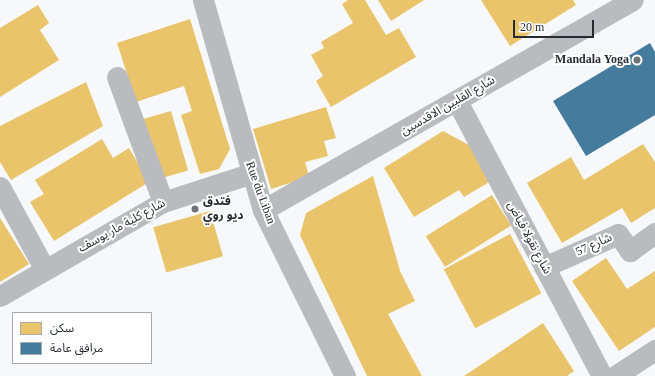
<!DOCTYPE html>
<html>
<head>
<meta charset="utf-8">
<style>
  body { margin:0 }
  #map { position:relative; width:655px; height:376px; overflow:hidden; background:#f6f8fc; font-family:"Times New Roman","Noto Sans Arabic",serif }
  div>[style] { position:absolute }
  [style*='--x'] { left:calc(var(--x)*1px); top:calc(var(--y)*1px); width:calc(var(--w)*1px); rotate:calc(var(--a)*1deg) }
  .homes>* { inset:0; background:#e9c46a; transform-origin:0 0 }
  .public>* { inset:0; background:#457b9d }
  .street>* { height:21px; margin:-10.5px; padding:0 10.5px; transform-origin:10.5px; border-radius:10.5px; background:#babbbe }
  .dots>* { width:11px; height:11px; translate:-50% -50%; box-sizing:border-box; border:2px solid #fff; border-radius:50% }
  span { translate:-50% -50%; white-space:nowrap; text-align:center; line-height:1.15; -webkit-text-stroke:4px #fff; paint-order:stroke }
  .poi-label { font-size:12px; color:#262a31; font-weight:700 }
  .right { translate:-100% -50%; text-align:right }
  .left { translate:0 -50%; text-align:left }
  .street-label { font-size:12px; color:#262a31 }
  .legend { position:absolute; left:12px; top:312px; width:140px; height:52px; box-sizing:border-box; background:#fff; border:1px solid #a8aaad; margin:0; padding:5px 7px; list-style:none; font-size:12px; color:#262a31 }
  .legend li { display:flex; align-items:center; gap:8px; height:20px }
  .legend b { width:20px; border:1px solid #a8aaad }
  .scale { position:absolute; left:513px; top:20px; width:81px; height:18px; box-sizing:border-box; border:2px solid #262a31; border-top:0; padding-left:5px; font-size:12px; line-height:14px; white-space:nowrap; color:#262a31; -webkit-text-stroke:3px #fff; paint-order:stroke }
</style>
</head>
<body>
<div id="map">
  <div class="homes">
    <i style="clip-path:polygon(348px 0,365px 0,386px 35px,399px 28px,416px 57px,331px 107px,316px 81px,323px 76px,311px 55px,324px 48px,321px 42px,353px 23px,342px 4px)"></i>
    <i style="clip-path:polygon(378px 0,424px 0,391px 21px)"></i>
    <i style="clip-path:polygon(481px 0,573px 0,576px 5px,510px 46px)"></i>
    <i style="clip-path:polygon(38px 5px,49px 23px,40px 30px,59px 60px,0 97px,0 28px)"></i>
    <i style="clip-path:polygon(190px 19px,230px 149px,219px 169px,200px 174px,181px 115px,192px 111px,184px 86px,136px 102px,117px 43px)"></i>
    <i style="clip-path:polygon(86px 82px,103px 126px,11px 180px,0 162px,0 126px)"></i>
    <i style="clip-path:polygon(326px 107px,336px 138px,324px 141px,328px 156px,305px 162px,309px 177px,271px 189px,253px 129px)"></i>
    <i style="left:171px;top:111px;width:62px;height:29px;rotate:74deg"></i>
    <i style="clip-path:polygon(443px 131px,469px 145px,491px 181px,464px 197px,459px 190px,414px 217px,384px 168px)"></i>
    <i style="clip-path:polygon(102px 139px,113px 158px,129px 148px,149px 182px,54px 241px,30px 202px,44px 194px,35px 180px)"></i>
    <i style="clip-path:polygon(643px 144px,655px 162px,655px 208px,631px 223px,619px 203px,622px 208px,562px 243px,527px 183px,571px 157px,584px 180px)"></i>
    <i style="clip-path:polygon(373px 176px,400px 271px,415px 301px,388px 314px,422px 376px,367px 376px,300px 235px,306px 213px)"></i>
    <i style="left:492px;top:195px;width:36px;height:78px;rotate:58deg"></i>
    <i style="left:210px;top:211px;width:47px;height:59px;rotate:74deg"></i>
    <i style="clip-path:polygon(0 218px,29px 264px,0 282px)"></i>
    <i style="left:510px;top:234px;width:67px;height:75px;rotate:62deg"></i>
    <i style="clip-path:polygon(606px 258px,627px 289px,655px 271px,655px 327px,619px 351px,572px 281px)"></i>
    <i style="clip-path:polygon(543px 323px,574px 371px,567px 376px,464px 376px)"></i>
  </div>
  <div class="public">
    <i style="clip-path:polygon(650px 43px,655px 52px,655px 115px,586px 156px,553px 101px)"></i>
  </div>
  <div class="street">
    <i style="--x:203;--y:0;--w:218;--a:74.1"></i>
    <i style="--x:263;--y:210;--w:185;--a:63.7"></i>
    <i style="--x:117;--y:77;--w:133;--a:69.8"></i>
    <i style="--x:457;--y:101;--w:311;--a:62.2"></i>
    <i style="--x:0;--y:187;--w:94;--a:61.5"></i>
    <i style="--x:263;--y:210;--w:425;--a:-29.6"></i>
    <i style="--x:544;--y:267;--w:81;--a:-24"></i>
    <i style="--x:618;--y:234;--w:21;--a:55"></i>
    <i style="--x:630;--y:251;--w:31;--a:-36"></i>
    <i style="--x:0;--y:296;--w:188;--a:-30"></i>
    <i style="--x:163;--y:202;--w:94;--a:-18"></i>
    <i style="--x:615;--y:376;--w:48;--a:-33"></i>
  </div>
  <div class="dots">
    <i style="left:637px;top:60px;background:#6f7278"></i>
    <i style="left:195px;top:209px;background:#6f7278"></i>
  </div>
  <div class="poi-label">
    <span class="right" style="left:629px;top:60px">Mandala Yoga</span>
    <span class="left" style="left:203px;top:209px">فتدق<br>ديو روي</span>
  </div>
  <div class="street-label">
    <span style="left:448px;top:106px;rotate:-30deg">شارع القلبين الاقدسين</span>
    <span style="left:260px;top:193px;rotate:70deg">Rue du Liban</span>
    <span style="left:122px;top:226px;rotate:-29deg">شارع كلية مار يوسف</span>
    <span style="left:529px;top:238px;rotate:62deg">شارع نقولا فياض</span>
    <span style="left:594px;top:245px;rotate:-24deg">شارع 57</span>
  </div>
  <ul class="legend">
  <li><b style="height:11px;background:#e9c46a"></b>سكن</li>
  <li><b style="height:11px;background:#457b9d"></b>مرافق عامة</li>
  </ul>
  <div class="scale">20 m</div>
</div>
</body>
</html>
